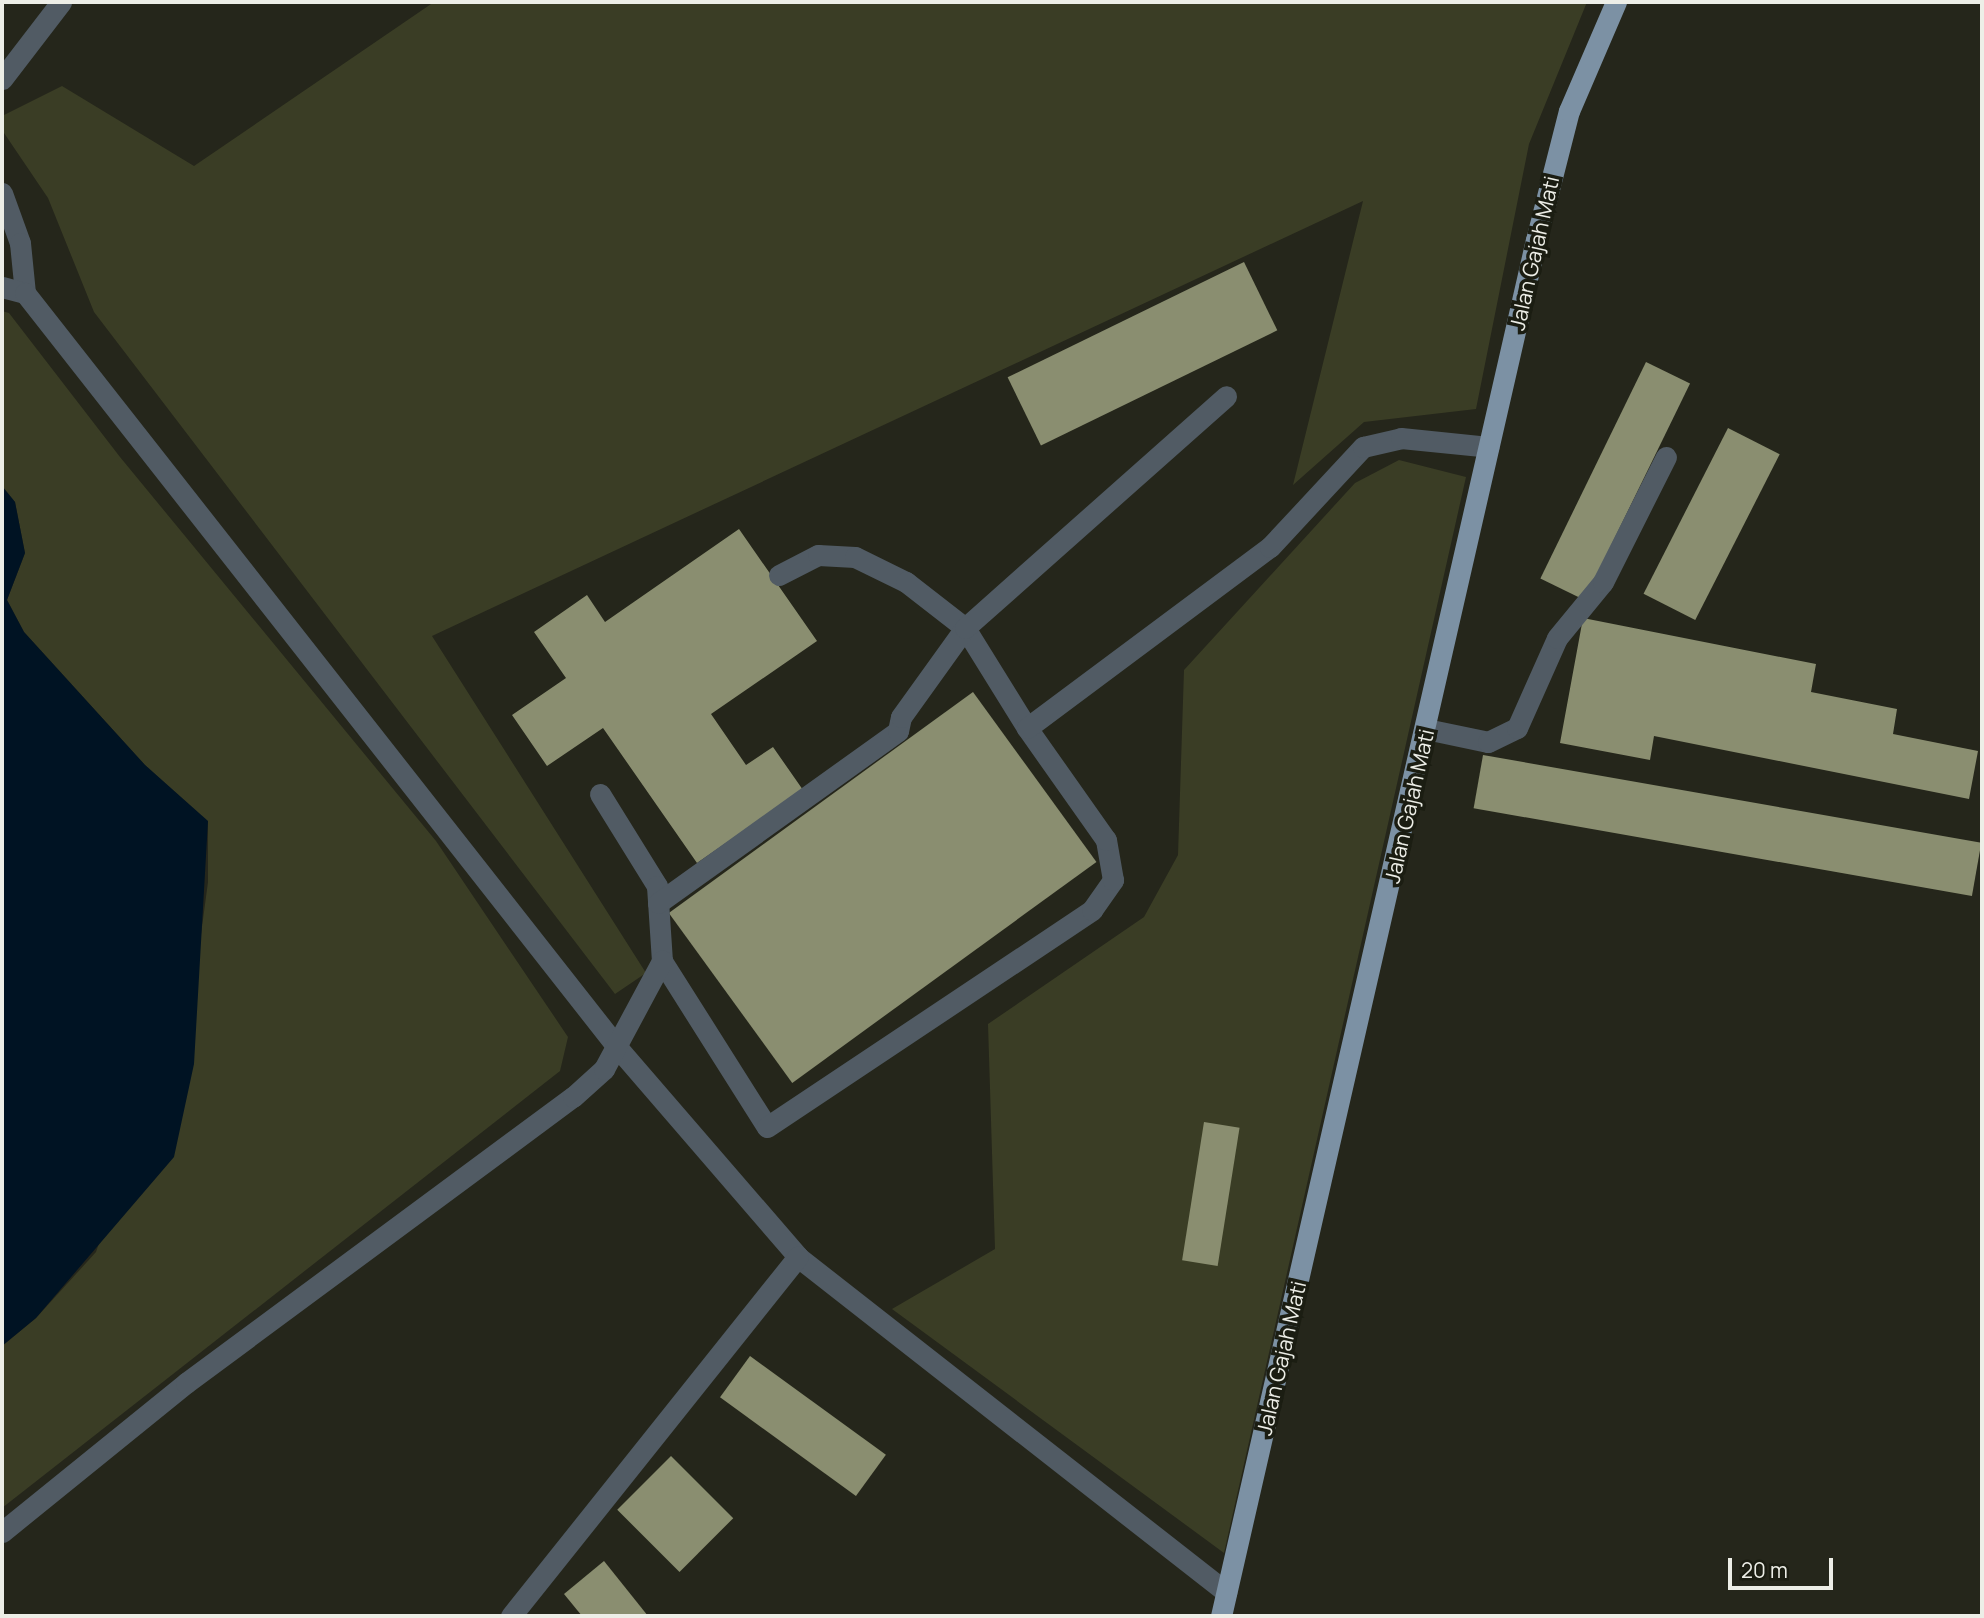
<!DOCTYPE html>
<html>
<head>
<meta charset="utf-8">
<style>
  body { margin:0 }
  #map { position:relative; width:1984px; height:1618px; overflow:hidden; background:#25261b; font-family:Manrope,sans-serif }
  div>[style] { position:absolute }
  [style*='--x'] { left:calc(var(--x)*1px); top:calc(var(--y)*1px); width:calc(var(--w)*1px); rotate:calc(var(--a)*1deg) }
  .green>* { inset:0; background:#3a3d25 }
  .water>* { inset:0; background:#001323 }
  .building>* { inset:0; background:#8a8e70; transform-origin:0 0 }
  .minor>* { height:21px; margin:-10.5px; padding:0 10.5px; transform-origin:10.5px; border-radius:10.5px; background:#515b64 }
  .major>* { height:21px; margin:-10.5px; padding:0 10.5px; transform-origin:10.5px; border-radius:10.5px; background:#7c91a4 }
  span { translate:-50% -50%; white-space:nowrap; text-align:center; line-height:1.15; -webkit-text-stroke:7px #1b1d12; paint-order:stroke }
  .street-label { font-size:21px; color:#edeee7 }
  .frame { position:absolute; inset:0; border:4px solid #edeee7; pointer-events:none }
  .scale { position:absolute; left:1728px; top:1558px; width:105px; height:32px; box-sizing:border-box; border:4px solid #edeee7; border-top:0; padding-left:9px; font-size:21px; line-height:24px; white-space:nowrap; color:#edeee7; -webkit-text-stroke:5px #1b1d12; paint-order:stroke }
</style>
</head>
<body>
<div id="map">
  <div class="green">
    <i style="clip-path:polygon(434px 2px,1587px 2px,1529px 144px,1476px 409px,1364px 422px,1293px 485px,1363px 201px,432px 636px,646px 973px,615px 994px,94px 312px,48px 198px,2px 130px,2px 116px,62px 86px,194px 166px)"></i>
    <i style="clip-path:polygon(2px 311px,9px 313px,120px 457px,436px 841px,568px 1037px,560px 1071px,2px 1508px,2px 1346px,36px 1318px,96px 1252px,199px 949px,208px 882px,208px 822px,145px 765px,24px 632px,7px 600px,25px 553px,15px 502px,2px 486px)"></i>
    <i style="clip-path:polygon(1399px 460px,1466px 477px,1224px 1553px,892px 1309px,995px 1249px,988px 1024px,1144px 917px,1178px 855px,1184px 670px,1355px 483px)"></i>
  </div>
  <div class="water">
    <i style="clip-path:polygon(2px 486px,15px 502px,25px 553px,7px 600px,24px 632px,145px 765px,208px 821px,194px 1064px,174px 1157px,36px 1318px,2px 1346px)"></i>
  </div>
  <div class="building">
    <i style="left:1244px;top:262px;width:76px;height:263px;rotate:64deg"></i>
    <i style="left:1646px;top:362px;width:49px;height:241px;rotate:26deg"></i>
    <i style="left:1728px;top:428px;width:58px;height:186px;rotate:27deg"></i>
    <i style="clip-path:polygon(739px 529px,817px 641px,711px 714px,746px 765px,773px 747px,803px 790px,697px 863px,603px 728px,547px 766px,512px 715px,566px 678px,534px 632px,587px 595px,605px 622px)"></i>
    <i style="clip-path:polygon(1583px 618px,1816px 664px,1811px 692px,1897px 709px,1893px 734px,1978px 751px,1969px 799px,1654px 736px,1650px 760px,1560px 743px)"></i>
    <i style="left:973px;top:692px;width:210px;height:376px;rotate:54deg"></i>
    <i style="left:1483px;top:755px;width:506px;height:54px;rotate:10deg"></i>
    <i style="left:1204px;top:1122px;width:36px;height:140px;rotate:9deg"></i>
    <i style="left:750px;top:1356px;width:168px;height:51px;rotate:36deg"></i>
    <i style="left:671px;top:1456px;width:88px;height:76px;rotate:45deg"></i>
    <i style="clip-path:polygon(604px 1561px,648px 1616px,582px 1616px,564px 1594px)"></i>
  </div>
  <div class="minor">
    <i style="--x:2;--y:79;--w:97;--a:-52.5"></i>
    <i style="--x:2;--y:193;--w:53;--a:70.2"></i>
    <i style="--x:20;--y:243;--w:50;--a:84.3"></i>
    <i style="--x:2;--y:287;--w:24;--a:15"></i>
    <i style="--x:25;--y:293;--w:959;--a:51.86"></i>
    <i style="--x:617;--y:1047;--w:277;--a:49.2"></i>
    <i style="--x:798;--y:1257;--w:544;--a:38.05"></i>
    <i style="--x:779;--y:575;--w:44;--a:-27.1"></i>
    <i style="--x:818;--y:555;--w:37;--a:3"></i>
    <i style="--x:855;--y:557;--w:57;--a:26.1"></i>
    <i style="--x:906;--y:582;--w:75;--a:37.9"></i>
    <i style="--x:965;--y:628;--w:118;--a:58.2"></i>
    <i style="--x:1426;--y:729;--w:63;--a:11.8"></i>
    <i style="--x:1488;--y:742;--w:32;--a:-26"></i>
    <i style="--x:1517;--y:728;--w:98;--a:-66"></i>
    <i style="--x:1557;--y:638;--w:72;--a:-50.6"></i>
    <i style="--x:1603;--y:582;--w:140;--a:-63.3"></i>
    <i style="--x:600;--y:794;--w:108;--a:58.2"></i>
    <i style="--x:657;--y:886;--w:75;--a:86.2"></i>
    <i style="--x:662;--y:961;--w:196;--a:57.7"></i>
    <i style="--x:767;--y:1127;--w:391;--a:-33.7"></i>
    <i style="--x:1092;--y:910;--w:37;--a:-55"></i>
    <i style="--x:1113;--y:880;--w:41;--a:-99.9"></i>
    <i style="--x:1106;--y:840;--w:137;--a:-125.2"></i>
    <i style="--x:1027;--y:728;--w:303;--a:-36.7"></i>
    <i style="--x:1270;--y:547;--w:137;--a:-47.1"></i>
    <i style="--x:1363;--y:447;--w:39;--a:-13"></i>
    <i style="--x:1401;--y:438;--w:88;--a:5.8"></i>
    <i style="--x:658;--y:903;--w:295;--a:-35.6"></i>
    <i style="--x:898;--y:731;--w:14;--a:-78"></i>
    <i style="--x:901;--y:717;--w:110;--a:-54.3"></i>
    <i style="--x:965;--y:628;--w:349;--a:-41.6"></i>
    <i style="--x:2;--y:1532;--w:237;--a:-39"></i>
    <i style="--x:186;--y:1383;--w:481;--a:-36.5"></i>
    <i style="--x:573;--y:1097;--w:42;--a:-42.1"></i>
    <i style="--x:604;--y:1069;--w:123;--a:-61.8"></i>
    <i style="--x:511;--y:1616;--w:460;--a:-51.4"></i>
  </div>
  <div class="major">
    <i style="--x:1221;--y:1616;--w:1412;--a:-77.11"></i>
    <i style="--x:1536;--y:240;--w:133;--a:-75.7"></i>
    <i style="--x:1569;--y:111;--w:119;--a:-66.7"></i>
  </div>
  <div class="street-label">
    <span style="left:1534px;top:253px;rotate:-77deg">Jalan Gajah Mati</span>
    <span style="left:1409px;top:806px;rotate:-77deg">Jalan Gajah Mati</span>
    <span style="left:1281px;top:1358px;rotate:-77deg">Jalan Gajah Mati</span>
  </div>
  <div class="frame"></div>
  <div class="scale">20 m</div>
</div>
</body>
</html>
